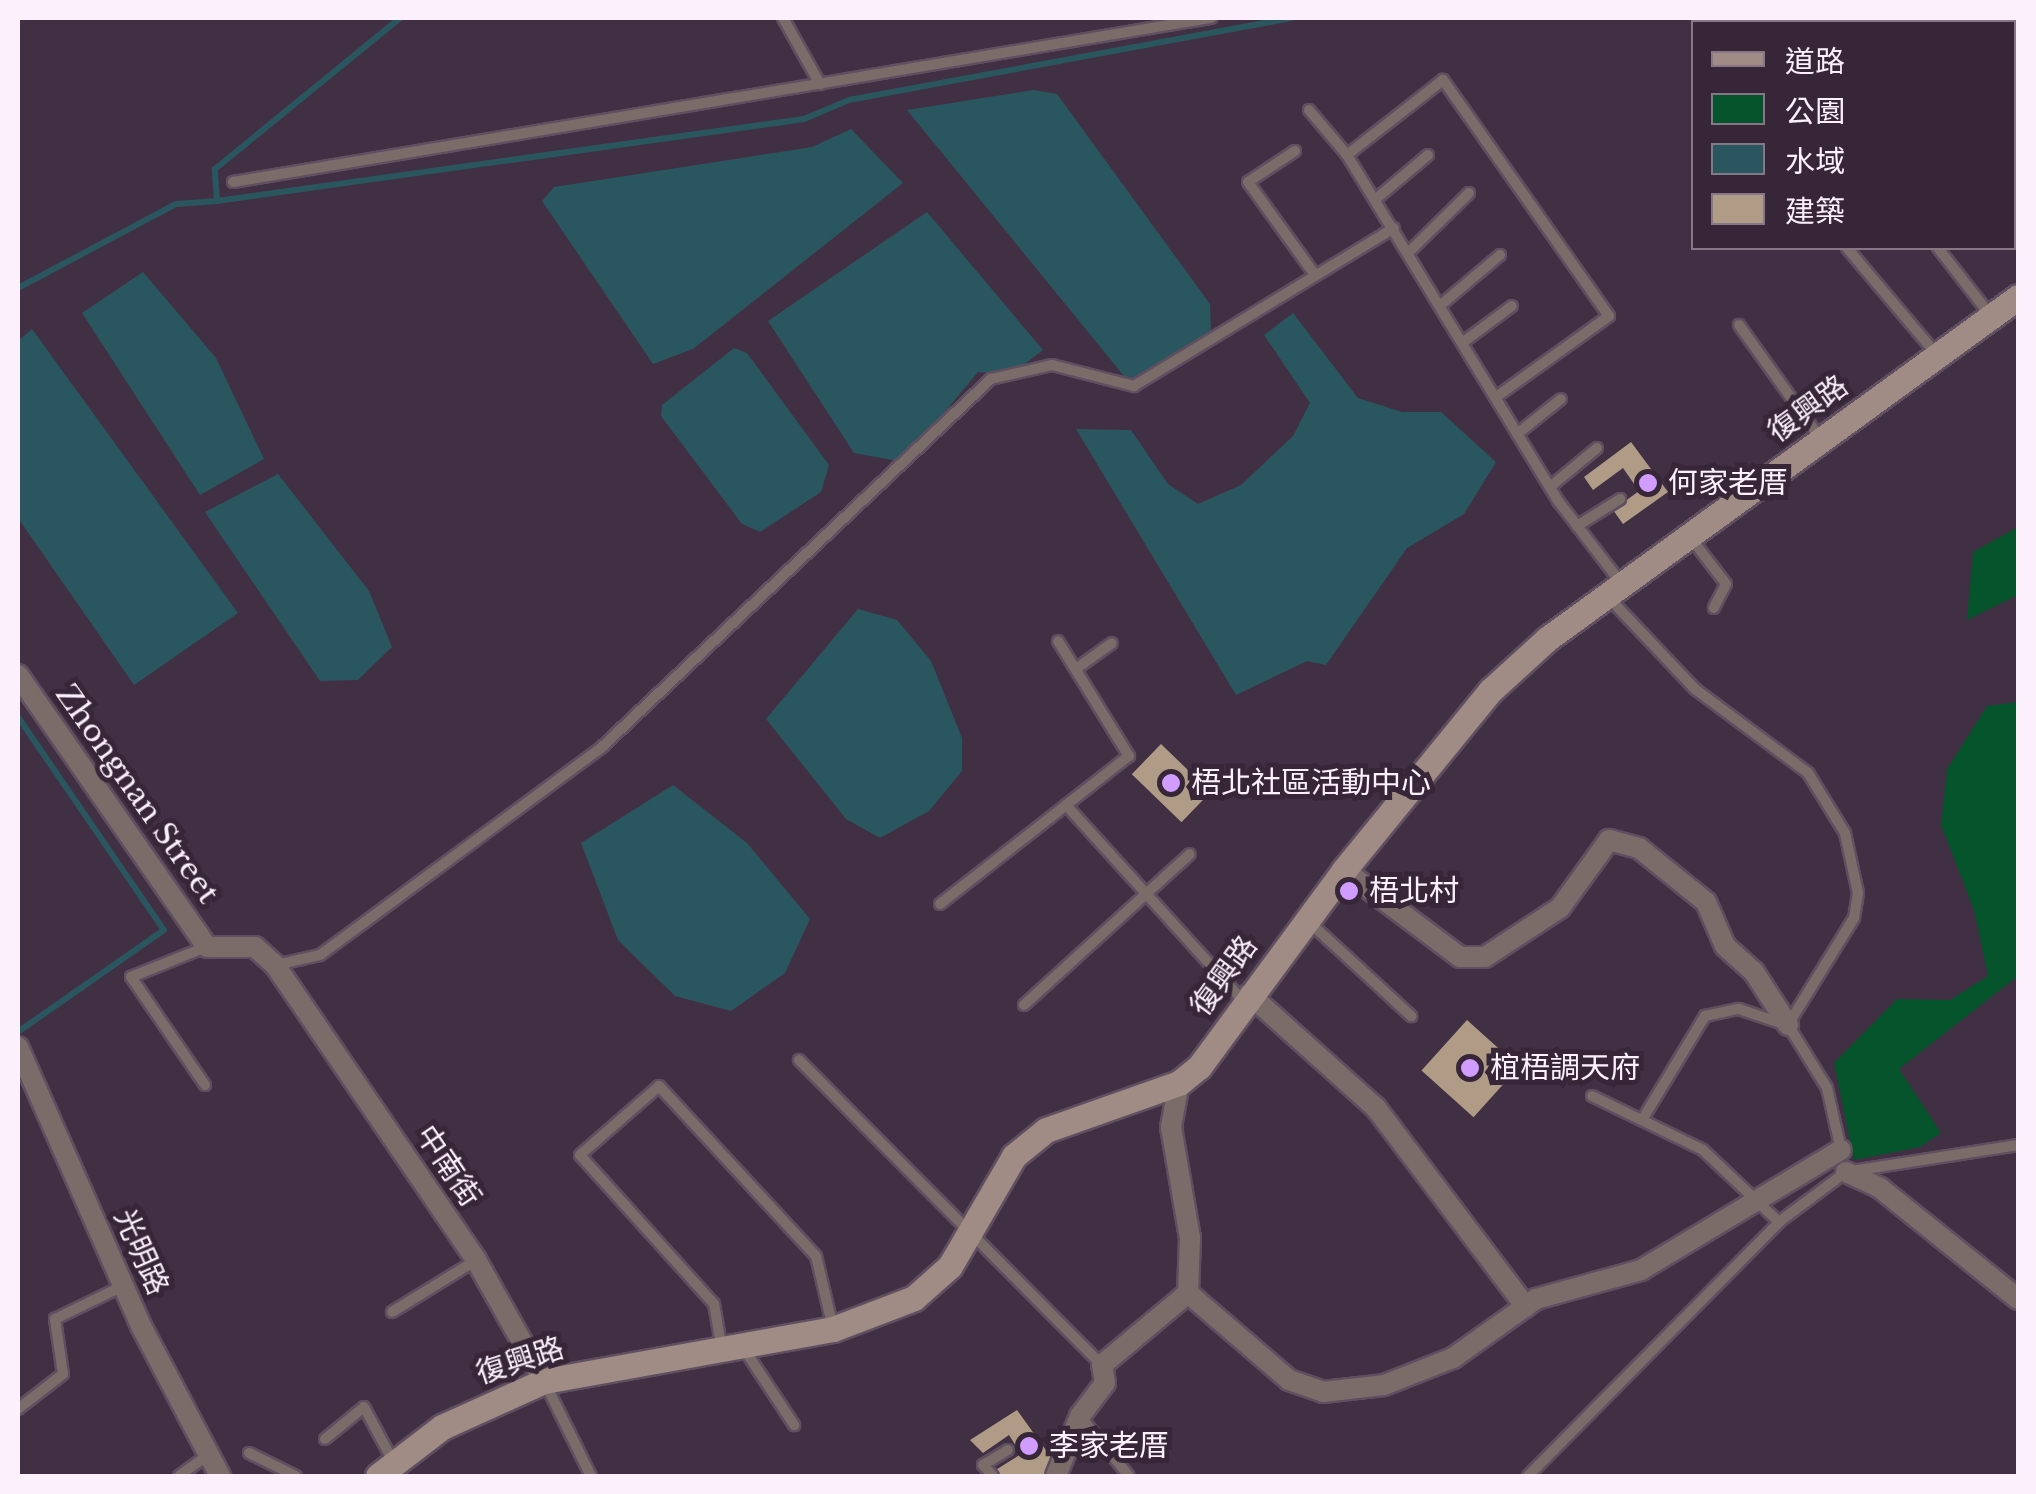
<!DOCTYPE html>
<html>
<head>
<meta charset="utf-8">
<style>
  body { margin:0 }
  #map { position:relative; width:2036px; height:1494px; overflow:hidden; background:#413043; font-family:"Libre Baskerville","Noto Sans TC",serif }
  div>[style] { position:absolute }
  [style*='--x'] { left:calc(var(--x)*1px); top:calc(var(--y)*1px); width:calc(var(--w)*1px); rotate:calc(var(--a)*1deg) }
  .green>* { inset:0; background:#05542c }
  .water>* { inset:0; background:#2a5660 }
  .stream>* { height:6px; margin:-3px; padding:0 3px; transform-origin:3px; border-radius:3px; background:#2a5660 }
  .building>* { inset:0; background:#b09c86; transform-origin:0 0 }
  .roads { filter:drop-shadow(2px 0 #5f4f61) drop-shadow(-2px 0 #5f4f61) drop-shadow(0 2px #5f4f61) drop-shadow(0 -2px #5f4f61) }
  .lane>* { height:10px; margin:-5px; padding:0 5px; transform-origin:5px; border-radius:5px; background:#7a6d69 }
  .street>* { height:20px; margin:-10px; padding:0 10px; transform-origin:10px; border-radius:10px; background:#7a6d69 }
  .secondary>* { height:25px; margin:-12.5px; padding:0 12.5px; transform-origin:12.5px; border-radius:12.5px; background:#a08c84 }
  .dots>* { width:28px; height:28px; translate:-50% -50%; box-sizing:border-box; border:5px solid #362638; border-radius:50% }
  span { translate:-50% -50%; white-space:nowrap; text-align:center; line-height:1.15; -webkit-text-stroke:10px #362638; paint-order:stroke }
  .street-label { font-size:30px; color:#fbf0fc }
  .poi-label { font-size:30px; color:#fbf0fc }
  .left { translate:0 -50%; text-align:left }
  .frame { position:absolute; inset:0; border:20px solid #fbf0fc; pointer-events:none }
  .legend { position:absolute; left:1691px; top:20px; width:325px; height:230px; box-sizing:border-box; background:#362638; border:2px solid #857786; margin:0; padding:12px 18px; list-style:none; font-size:30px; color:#fbf0fc }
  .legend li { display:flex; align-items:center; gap:20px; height:50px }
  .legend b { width:50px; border:2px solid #857786 }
</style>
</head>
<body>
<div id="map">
  <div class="green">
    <i style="clip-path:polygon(2018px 527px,2018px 595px,1967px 620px,1973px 552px)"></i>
    <i style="clip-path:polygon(2018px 702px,2018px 976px,1899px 1069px,1941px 1133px,1920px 1147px,1854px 1160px,1834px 1063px,1897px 999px,1950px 1000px,1988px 976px,1974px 910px,1941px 825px,1947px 769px,1987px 706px)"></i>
  </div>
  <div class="water">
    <i style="clip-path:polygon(1033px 90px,1057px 94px,1210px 304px,1211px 331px,1128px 381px,907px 110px)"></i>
    <i style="clip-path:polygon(851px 129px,903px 183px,693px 349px,653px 364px,542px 201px,554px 187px,812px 147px)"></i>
    <i style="clip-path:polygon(927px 212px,1043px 350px,1012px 374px,978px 372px,903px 462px,854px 453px,768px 321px)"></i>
    <i style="clip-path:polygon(143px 272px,216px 358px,264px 459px,200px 495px,82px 313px)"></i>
    <i style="clip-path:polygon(1293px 313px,1358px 398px,1402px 412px,1441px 412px,1496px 462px,1464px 514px,1407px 548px,1326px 665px,1307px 661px,1236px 695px,1076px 429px,1131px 430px,1168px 484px,1198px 504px,1241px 485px,1293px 436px,1310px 403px,1264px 335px)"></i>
    <i style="clip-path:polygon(32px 329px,238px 613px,134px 685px,18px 518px,18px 341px)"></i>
    <i style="clip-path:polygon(734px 348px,747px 353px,829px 465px,821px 492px,760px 532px,742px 524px,661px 416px,662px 405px)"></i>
    <i style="clip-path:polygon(278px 474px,369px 591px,392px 647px,358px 680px,320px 681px,205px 512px)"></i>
    <i style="clip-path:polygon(858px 609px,897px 620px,931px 661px,962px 738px,962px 771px,929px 811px,880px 838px,846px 819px,766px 719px)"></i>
    <i style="clip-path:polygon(673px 785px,747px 843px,810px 919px,785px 973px,731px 1011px,675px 996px,618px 940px,581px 843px)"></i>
  </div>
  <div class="stream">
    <i style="--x:217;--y:201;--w:593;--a:-7.95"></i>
    <i style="--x:804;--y:119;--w:49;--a:-22.9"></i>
    <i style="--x:849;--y:100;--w:450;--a:-10.5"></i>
    <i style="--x:18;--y:288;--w:179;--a:-28"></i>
    <i style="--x:176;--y:204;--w:41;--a:-4.2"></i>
    <i style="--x:217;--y:201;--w:32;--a:-94"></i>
    <i style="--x:215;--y:169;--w:239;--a:-39.2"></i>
    <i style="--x:18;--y:717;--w:258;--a:55.6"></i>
    <i style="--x:164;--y:930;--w:178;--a:145.1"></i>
  </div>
  <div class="building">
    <i style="clip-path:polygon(1631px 442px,1668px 492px,1623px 524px,1613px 510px,1639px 491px,1623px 468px,1593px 490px,1584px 477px)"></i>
    <i style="left:1161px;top:744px;width:69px;height:42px;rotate:44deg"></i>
    <i style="left:1467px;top:1020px;width:70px;height:68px;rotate:42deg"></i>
    <i style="clip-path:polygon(1017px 1410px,1053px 1460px,1047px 1476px,999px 1476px,994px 1471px,1021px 1454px,1009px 1435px,983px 1453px,970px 1440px)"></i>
  </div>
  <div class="roads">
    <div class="lane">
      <i style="--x:783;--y:18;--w:76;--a:60.7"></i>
      <i style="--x:1309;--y:110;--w:59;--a:49.8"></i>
      <i style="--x:1295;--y:151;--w:56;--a:146.6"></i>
      <i style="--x:1248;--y:182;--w:115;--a:54.2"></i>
      <i style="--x:233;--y:182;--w:992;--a:-9.52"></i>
      <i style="--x:1376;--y:199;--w:68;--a:-40.2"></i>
      <i style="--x:2014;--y:209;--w:8;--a:60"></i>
      <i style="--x:1847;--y:248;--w:141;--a:49.9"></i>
      <i style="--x:1938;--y:248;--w:86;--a:52.1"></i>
      <i style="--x:1409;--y:252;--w:84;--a:-44.5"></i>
      <i style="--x:1442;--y:304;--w:76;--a:-40.2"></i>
      <i style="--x:1739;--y:325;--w:139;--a:54.4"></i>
      <i style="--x:1466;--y:340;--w:57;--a:-36.5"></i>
      <i style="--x:1496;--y:397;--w:139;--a:-35.6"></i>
      <i style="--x:1609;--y:316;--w:289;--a:-125.1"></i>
      <i style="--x:1443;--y:80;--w:122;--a:142"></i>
      <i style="--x:1347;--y:155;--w:407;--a:58.6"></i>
      <i style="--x:1559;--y:502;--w:103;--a:52.5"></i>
      <i style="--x:1517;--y:434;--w:56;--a:-38.5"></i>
      <i style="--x:1550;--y:487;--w:61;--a:-39.7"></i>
      <i style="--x:1577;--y:526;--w:51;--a:-32.1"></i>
      <i style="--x:1690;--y:537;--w:59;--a:52.5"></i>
      <i style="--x:1726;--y:584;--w:27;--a:117"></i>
      <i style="--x:1608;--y:597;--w:127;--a:46.6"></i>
      <i style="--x:1695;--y:689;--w:141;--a:36.6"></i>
      <i style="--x:1808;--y:773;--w:70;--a:58.3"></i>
      <i style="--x:1845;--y:833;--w:61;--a:77.8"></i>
      <i style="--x:1858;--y:893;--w:25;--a:99"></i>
      <i style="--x:1854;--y:918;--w:126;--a:121.7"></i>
      <i style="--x:1788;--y:1025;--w:74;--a:58.2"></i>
      <i style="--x:1827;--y:1088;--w:68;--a:77.2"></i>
      <i style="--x:1076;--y:669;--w:44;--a:-35.8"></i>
      <i style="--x:1066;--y:805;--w:264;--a:47.9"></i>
      <i style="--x:940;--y:904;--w:240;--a:-38.1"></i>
      <i style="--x:1129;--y:756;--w:135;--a:-121.7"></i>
      <i style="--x:1307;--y:920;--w:142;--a:42.7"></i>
      <i style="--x:276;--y:965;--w:45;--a:-12.8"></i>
      <i style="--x:320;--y:955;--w:352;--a:-36.4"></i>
      <i style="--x:603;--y:746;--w:534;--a:-43.41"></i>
      <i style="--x:991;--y:379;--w:63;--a:-12.9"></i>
      <i style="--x:1052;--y:365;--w:85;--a:14.4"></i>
      <i style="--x:1134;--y:386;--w:304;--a:-31.3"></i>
      <i style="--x:1024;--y:1005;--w:224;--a:-42.3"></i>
      <i style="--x:799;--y:1060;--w:430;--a:45.2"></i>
      <i style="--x:205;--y:1085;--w:131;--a:-124.4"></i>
      <i style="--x:131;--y:977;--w:81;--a:-21.8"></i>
      <i style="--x:1592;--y:1096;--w:123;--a:25.9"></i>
      <i style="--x:1703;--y:1150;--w:105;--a:43.5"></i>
      <i style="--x:1642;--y:1120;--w:122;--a:-58.8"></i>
      <i style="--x:1705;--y:1016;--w:35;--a:-12"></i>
      <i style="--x:1739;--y:1009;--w:46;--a:18.8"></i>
      <i style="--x:392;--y:1312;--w:97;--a:-31.6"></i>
      <i style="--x:742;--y:1346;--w:95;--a:56.6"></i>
      <i style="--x:722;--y:1350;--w:47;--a:-99.9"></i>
      <i style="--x:714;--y:1304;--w:200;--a:-132"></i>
      <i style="--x:580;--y:1155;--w:105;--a:-41.1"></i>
      <i style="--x:659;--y:1086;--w:231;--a:47.3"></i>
      <i style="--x:816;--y:1256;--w:74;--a:76.7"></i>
      <i style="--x:545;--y:1383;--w:104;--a:63.7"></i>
      <i style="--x:18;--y:1409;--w:57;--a:-37.9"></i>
      <i style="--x:63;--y:1374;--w:56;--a:-98.3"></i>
      <i style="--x:55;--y:1319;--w:76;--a:-25.9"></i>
      <i style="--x:1080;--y:1416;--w:77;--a:50.8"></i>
      <i style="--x:325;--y:1439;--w:50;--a:-39.4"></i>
      <i style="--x:364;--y:1407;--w:61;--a:61.8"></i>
      <i style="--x:249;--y:1453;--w:52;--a:26.1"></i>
      <i style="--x:179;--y:1476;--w:34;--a:-36"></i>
      <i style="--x:993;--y:1476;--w:15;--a:-132"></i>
      <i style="--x:983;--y:1465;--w:29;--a:-31"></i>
      <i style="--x:1528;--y:1476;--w:357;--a:-45.3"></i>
      <i style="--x:1779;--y:1222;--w:84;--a:-36.7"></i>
      <i style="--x:1846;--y:1172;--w:174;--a:-8.9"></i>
    </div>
    <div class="street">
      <i style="--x:18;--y:675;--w:331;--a:55.2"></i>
      <i style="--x:207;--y:947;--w:48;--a:0"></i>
      <i style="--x:255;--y:947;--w:27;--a:42"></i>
      <i style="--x:275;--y:965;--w:357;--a:55.7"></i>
      <i style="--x:476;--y:1260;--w:139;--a:60.7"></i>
      <i style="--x:1344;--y:870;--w:145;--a:36.9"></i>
      <i style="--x:1460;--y:957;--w:25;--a:0"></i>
      <i style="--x:1485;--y:957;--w:90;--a:-33.2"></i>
      <i style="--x:1560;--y:908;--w:84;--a:-54.2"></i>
      <i style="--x:1609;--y:840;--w:31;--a:15"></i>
      <i style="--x:1639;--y:848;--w:86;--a:38.9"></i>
      <i style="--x:1706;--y:902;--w:48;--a:66.6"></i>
      <i style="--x:1725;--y:946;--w:39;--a:42"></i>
      <i style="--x:1754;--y:972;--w:63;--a:57.3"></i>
      <i style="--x:1249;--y:994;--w:171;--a:41.9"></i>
      <i style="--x:1376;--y:1108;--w:249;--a:53"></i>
      <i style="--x:18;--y:1047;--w:305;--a:66.2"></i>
      <i style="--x:141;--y:1326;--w:170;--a:62.2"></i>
      <i style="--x:1179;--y:1083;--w:45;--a:100.3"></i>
      <i style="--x:1171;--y:1127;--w:113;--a:80.3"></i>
      <i style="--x:1190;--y:1238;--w:55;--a:92.1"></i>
      <i style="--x:1188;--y:1293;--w:133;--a:40.7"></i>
      <i style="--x:1289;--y:1380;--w:36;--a:19"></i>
      <i style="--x:1323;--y:1392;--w:61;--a:-6.5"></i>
      <i style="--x:1384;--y:1385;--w:74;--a:-21.4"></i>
      <i style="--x:1453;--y:1358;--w:102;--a:-35.4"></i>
      <i style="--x:1536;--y:1299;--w:109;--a:-15.4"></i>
      <i style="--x:1641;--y:1270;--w:233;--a:-31"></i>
      <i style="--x:1846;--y:1172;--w:38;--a:25"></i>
      <i style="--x:1880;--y:1188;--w:177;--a:38.8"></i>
      <i style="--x:1056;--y:1476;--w:65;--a:-68.2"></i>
      <i style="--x:1080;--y:1416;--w:41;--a:-52.9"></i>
      <i style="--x:1105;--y:1383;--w:18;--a:-99"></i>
      <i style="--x:1102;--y:1365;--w:112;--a:-39.9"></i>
    </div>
    <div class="secondary">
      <i style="--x:378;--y:1476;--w:81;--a:-37.4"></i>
      <i style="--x:442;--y:1427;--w:112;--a:-24.3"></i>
      <i style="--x:544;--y:1381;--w:294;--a:-10.2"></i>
      <i style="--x:833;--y:1329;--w:87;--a:-20.9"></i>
      <i style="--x:914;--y:1298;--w:48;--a:-41.6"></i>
      <i style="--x:950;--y:1266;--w:127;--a:-59.8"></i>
      <i style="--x:1014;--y:1156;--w:41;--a:-39.1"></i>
      <i style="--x:1046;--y:1130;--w:141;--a:-19.5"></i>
      <i style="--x:1179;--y:1083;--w:26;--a:-39"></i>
      <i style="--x:1199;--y:1067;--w:245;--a:-53.6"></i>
      <i style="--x:1344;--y:870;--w:232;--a:-50.8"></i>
      <i style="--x:1491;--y:690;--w:76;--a:-42.3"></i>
      <i style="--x:1547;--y:639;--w:582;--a:-35.98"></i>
    </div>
  </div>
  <div class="dots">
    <i style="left:1648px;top:483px;background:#d09dff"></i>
    <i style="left:1171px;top:783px;background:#d09dff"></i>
    <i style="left:1349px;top:891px;background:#d09dff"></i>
    <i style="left:1470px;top:1068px;background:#d09dff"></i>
    <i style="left:1029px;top:1446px;background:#d09dff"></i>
  </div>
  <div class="street-label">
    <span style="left:1808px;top:409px;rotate:-36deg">復興路</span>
    <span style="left:137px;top:794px;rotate:55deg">Zhongnan Street</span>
    <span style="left:1224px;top:976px;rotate:-54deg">復興路</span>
    <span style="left:448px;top:1166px;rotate:56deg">中南街</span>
    <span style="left:141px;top:1252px;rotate:66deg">光明路</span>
    <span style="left:520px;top:1361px;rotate:-18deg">復興路</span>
  </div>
  <div class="poi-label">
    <span class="left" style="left:1668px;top:483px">何家老厝</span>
    <span class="left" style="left:1191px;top:783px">梧北社區活動中心</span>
    <span class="left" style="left:1369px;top:891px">梧北村</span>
    <span class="left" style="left:1490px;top:1068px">椬梧調天府</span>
    <span class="left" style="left:1049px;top:1446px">李家老厝</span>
  </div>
  <div class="frame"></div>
  <ul class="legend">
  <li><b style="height:12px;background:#a08c84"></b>道路</li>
  <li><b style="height:28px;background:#05542c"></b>公園</li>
  <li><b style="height:28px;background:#2a5660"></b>水域</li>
  <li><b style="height:28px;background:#b09c86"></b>建築</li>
  </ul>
</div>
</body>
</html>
